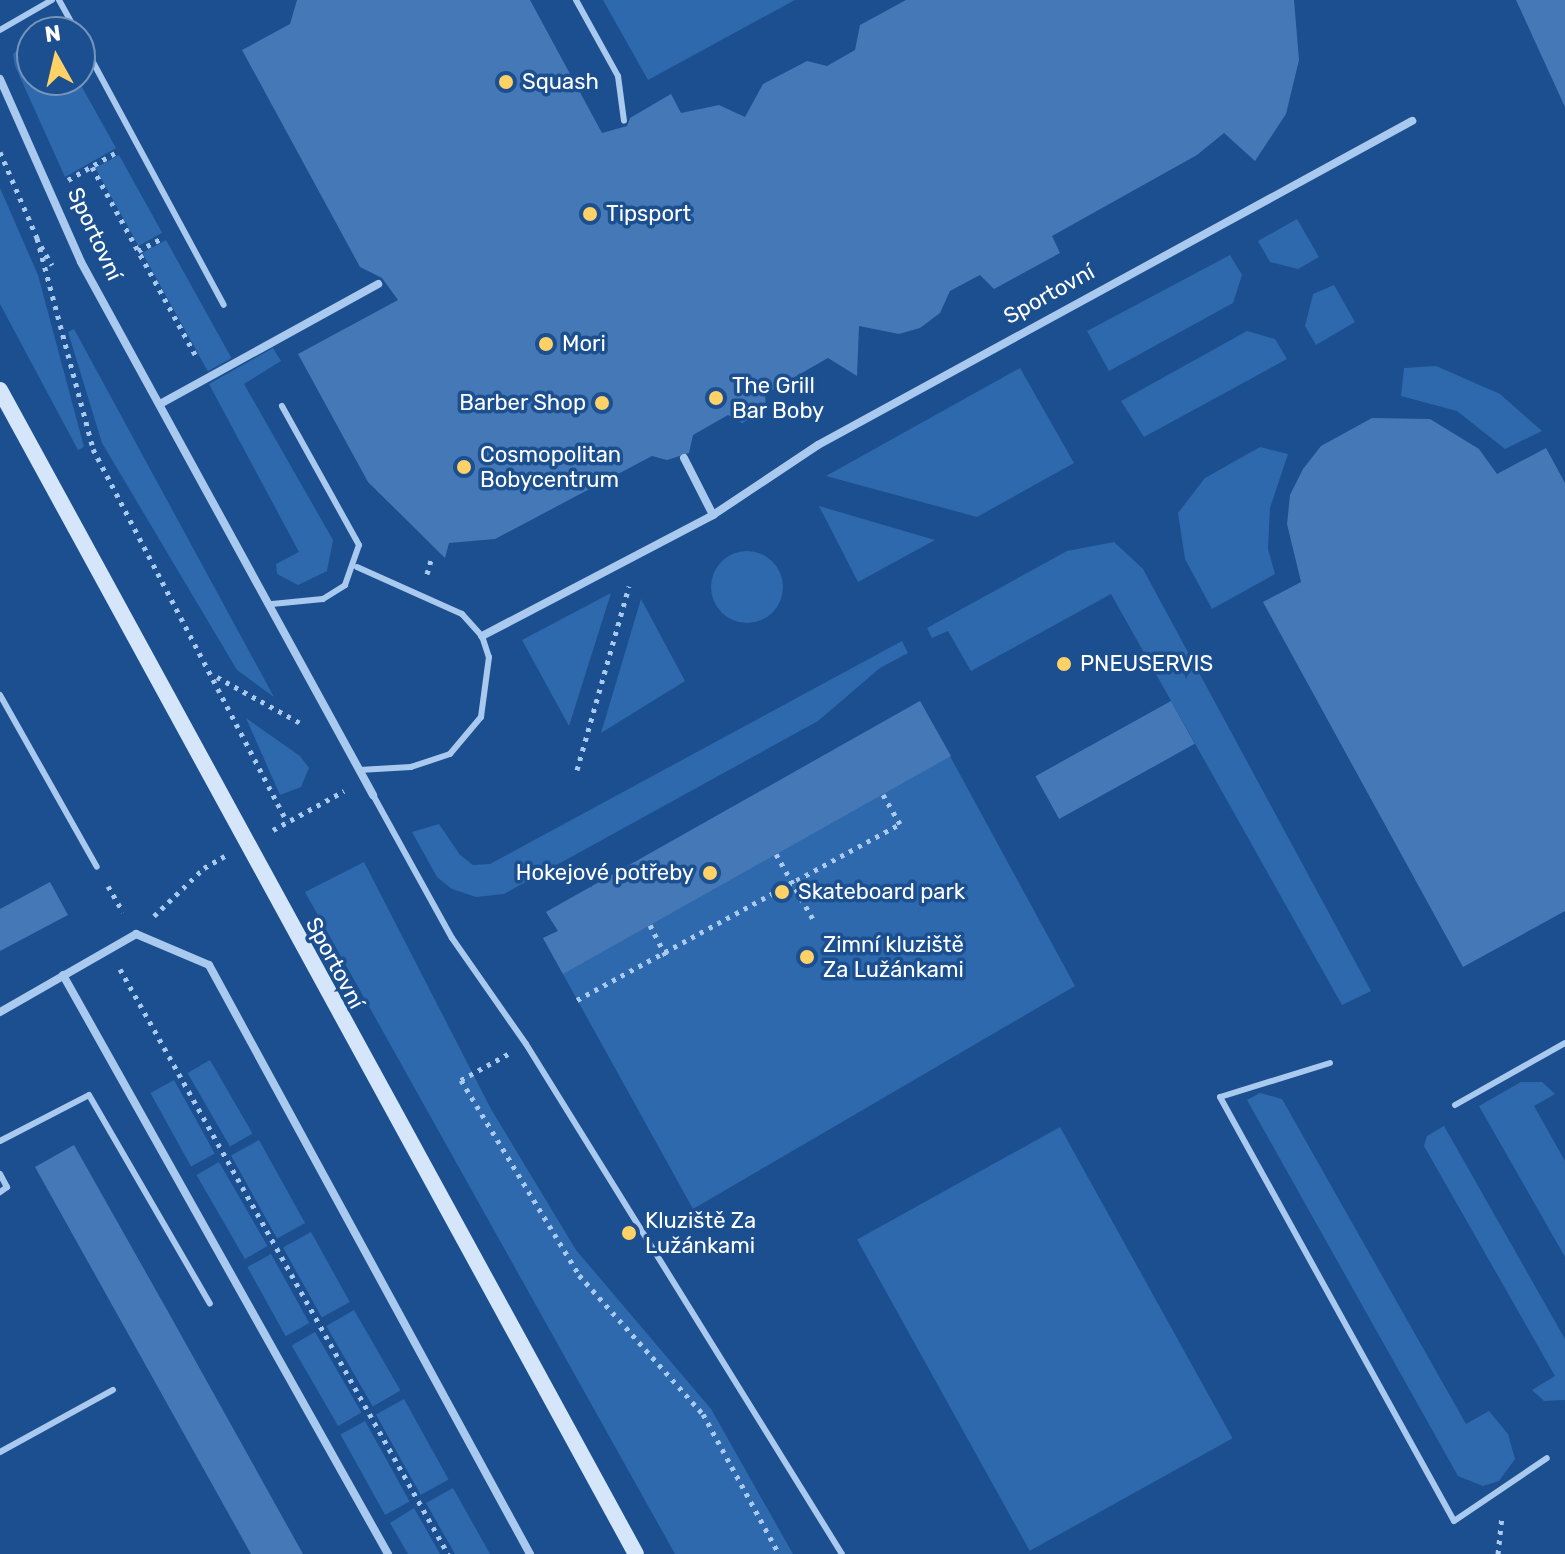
<!DOCTYPE html>
<html>
<head>
<meta charset="utf-8">
<style>
  body { margin:0 }
  #map { position:relative; width:1565px; height:1554px; overflow:hidden; background:#1b4f8f; font-family:Rubik,sans-serif }
  div>[style] { position:absolute }
  [style*='--x'] { left:calc(var(--x)*1px); top:calc(var(--y)*1px); width:calc(var(--w)*1px); rotate:calc(var(--a)*1deg) }
  .green>* { inset:0; background:#2e69ad; transform-origin:0 0 }
  .round { border-radius:50% }
  .building>* { inset:0; background:#4478b7; transform-origin:0 0 }
  .path>* { height:5px; margin-top:-2.5px; transform-origin:0; background:repeating-linear-gradient(90deg,#a9c9ee 0 4px,transparent 0 10px) }
  .lane>* { height:6px; margin:-3px; padding:0 3px; transform-origin:3px; border-radius:3px; background:#a9c9ee }
  .street>* { height:8px; margin:-4px; padding:0 4px; transform-origin:4px; border-radius:4px; background:#a9c9ee }
  .secondary>* { height:16px; margin:-8px; padding:0 8px; transform-origin:8px; border-radius:8px; background:#d6e6fa }
  .dots>* { width:22px; height:22px; translate:-50% -50%; box-sizing:border-box; border:4px solid #1b4f8f; border-radius:50% }
  span { translate:-50% -50%; white-space:nowrap; text-align:center; line-height:1.15; -webkit-text-stroke:7px #1b4f8f; paint-order:stroke }
  .poi-label { font-size:22px; color:#fff }
  .left { translate:0 -50%; text-align:left }
  .right { translate:-100% -50%; text-align:right }
  .street-label { font-size:22px; color:#fff }
  .north { position:absolute; left:16px; top:16px; width:80px; height:80px; box-sizing:border-box; background:#1b4f8f; border:2px solid #7695bc; border-radius:50%; rotate:352deg; font-size:22px; font-weight:700; line-height:32px; text-align:center; color:#fff }
  .north::after { content:''; display:block; margin:auto; width:28px; height:36px; background:#ffd166; clip-path:polygon(50% 0,100% 100%,50% 72%,0 100%) }
</style>
</head>
<body>
<div id="map">
  <div class="green">
    <i style="clip-path:polygon(603px 0,795px 0,648px 80px)"></i>
    <i style="clip-path:polygon(32px 36px,32px 80px,78px 80px,116px 148px,65px 177px,15px 66px,13px 54px)"></i>
    <i style="left:119px;top:155px;width:89px;height:27px;rotate:61deg"></i>
    <i style="clip-path:polygon(0 188px,38px 275px,84px 447px,78px 450px,0 304px)"></i>
    <i style="clip-path:polygon(1297px 219px,1319px 257px,1298px 269px,1270px 262px,1258px 241px)"></i>
    <i style="left:166px;top:240px;width:135px;height:27px;rotate:61deg"></i>
    <i style="clip-path:polygon(1230px 255px,1242px 275px,1233px 303px,1109px 371px,1087px 331px)"></i>
    <i style="clip-path:polygon(1334px 285px,1355px 322px,1316px 345px,1305px 326px,1313px 294px)"></i>
    <i style="clip-path:polygon(74px 329px,274px 697px,237px 670px,102px 443px,68px 332px)"></i>
    <i style="clip-path:polygon(1247px 331px,1275px 339px,1287px 359px,1144px 437px,1121px 401px)"></i>
    <i style="clip-path:polygon(273px 348px,281px 361px,244px 384px,333px 540px,327px 571px,298px 585px,277px 574px,276px 564px,299px 552px,209px 384px)"></i>
    <i style="clip-path:polygon(1436px 366px,1500px 394px,1542px 431px,1505px 449px,1457px 411px,1401px 396px,1404px 368px)"></i>
    <i style="clip-path:polygon(1020px 368px,1074px 463px,977px 517px,826px 476px)"></i>
    <i style="clip-path:polygon(1260px 447px,1288px 454px,1270px 508px,1268px 549px,1275px 574px,1212px 609px,1185px 559px,1178px 513px,1205px 478px)"></i>
    <i style="clip-path:polygon(819px 506px,935px 540px,858px 582px)"></i>
    <i style="clip-path:polygon(1114px 542px,1143px 569px,1371px 991px,1342px 1005px,1111px 594px,971px 671px,948px 631px,932px 638px,927px 628px,1067px 551px)"></i>
    <i class="round" style="left:711px;top:551px;width:72px;height:72px"></i>
    <i style="clip-path:polygon(611px 593px,569px 726px,522px 640px)"></i>
    <i style="clip-path:polygon(641px 599px,685px 681px,601px 733px)"></i>
    <i style="clip-path:polygon(902px 641px,908px 653px,880px 668px,818px 721px,504px 894px,476px 897px,452px 889px,437px 877px,412px 832px,439px 824px,460px 855px,473px 865px,490px 864px)"></i>
    <i style="clip-path:polygon(920px 701px,1075px 986px,693px 1209px,543px 938px,558px 931px,546px 912px)"></i>
    <i style="clip-path:polygon(246px 718px,300px 756px,309px 768px,301px 787px,280px 795px)"></i>
    <i style="clip-path:polygon(364px 862px,491px 1109px,576px 1250px,711px 1409px,793px 1554px,675px 1554px,305px 892px)"></i>
    <i style="left:210px;top:1060px;width:85px;height:26px;rotate:60deg"></i>
    <i style="left:174px;top:1080px;width:84px;height:27px;rotate:61deg"></i>
    <i style="clip-path:polygon(1521px 1082px,1542px 1082px,1555px 1094px,1534px 1106px,1565px 1161px,1565px 1257px,1479px 1106px)"></i>
    <i style="clip-path:polygon(1260px 1093px,1282px 1099px,1466px 1424px,1489px 1411px,1508px 1434px,1515px 1459px,1499px 1481px,1483px 1486px,1458px 1476px,1247px 1100px)"></i>
    <i style="clip-path:polygon(1444px 1126px,1565px 1339px,1565px 1400px,1544px 1401px,1532px 1390px,1555px 1376px,1424px 1146px,1427px 1136px)"></i>
    <i style="left:1060px;top:1127px;width:356px;height:232px;rotate:61deg"></i>
    <i style="left:259px;top:1140px;width:95px;height:32px;rotate:61deg"></i>
    <i style="left:219px;top:1162px;width:97px;height:26px;rotate:60deg"></i>
    <i style="left:311px;top:1232px;width:80px;height:32px;rotate:61deg"></i>
    <i style="left:271px;top:1254px;width:79px;height:27px;rotate:61deg"></i>
    <i style="left:354px;top:1310px;width:93px;height:32px;rotate:60deg"></i>
    <i style="left:315px;top:1332px;width:93px;height:27px;rotate:60deg"></i>
    <i style="left:404px;top:1399px;width:92px;height:32px;rotate:61deg"></i>
    <i style="left:365px;top:1421px;width:92px;height:28px;rotate:61deg"></i>
    <i style="clip-path:polygon(453px 1488px,490px 1554px,455px 1554px,426px 1503px)"></i>
    <i style="clip-path:polygon(414px 1508px,440px 1554px,408px 1554px,390px 1523px)"></i>
  </div>
  <div class="building">
    <i style="clip-path:polygon(297px 0,530px 0,602px 133px,627px 126px,630px 118px,671px 94px,681px 113px,719px 105px,745px 117px,763px 84px,807px 61px,827px 66px,855px 50px,860px 25px,906px 0,1294px 0,1299px 60px,1286px 114px,1255px 161px,1224px 133px,1197px 155px,1052px 236px,1060px 253px,994px 289px,980px 275px,950px 291px,940px 313px,920px 328px,899px 334px,859px 326px,857px 376px,828px 358px,765px 394px,766px 409px,742px 423px,728px 415px,693px 435px,689px 453px,667px 460px,652px 456px,495px 539px,449px 543px,445px 558px,368px 482px,298px 354px,398px 300px,382px 278px,360px 267px,242px 50px,290px 24px)"></i>
    <i style="clip-path:polygon(1516px 0,1565px 0,1565px 107px)"></i>
    <i style="clip-path:polygon(1372px 418px,1430px 419px,1479px 449px,1497px 474px,1546px 448px,1565px 483px,1565px 911px,1463px 967px,1263px 602px,1301px 582px,1287px 524px,1290px 495px,1303px 469px,1321px 446px)"></i>
    <i style="clip-path:polygon(920px 701px,951px 756px,563px 974px,543px 938px,558px 931px,546px 912px)"></i>
    <i style="left:1171px;top:701px;width:49px;height:155px;rotate:61deg"></i>
    <i style="clip-path:polygon(50px 882px,68px 915px,0 951px,0 909px)"></i>
    <i style="clip-path:polygon(74px 1145px,171px 1317px,303px 1554px,251px 1554px,35px 1167px)"></i>
  </div>
  <div class="path">
    <i style="--x:0;--y:152;--w:94;--a:66.7"></i>
    <i style="--x:37;--y:238;--w:218;--a:75.1"></i>
    <i style="--x:93;--y:449;--w:420;--a:62.5"></i>
    <i style="--x:92;--y:167;--w:216;--a:61.2"></i>
    <i style="--x:68;--y:180;--w:54;--a:-29.9"></i>
    <i style="--x:41;--y:246;--w:22;--a:60"></i>
    <i style="--x:138;--y:251;--w:27;--a:-28"></i>
    <i style="--x:427;--y:574;--w:15;--a:-74"></i>
    <i style="--x:217;--y:677;--w:99;--a:28.9"></i>
    <i style="--x:577;--y:770;--w:191;--a:-74.2"></i>
    <i style="--x:273;--y:830;--w:81;--a:-28.8"></i>
    <i style="--x:776;--y:854;--w:77;--a:60.4"></i>
    <i style="--x:108;--y:886;--w:30;--a:60"></i>
    <i style="--x:154;--y:916;--w:69;--a:-43.8"></i>
    <i style="--x:204;--y:868;--w:24;--a:-30"></i>
    <i style="--x:650;--y:925;--w:35;--a:63"></i>
    <i style="--x:120;--y:969;--w:671;--a:60.72"></i>
    <i style="--x:577;--y:1000;--w:368;--a:-28.6"></i>
    <i style="--x:900;--y:824;--w:34;--a:-120"></i>
    <i style="--x:508;--y:1054;--w:54;--a:151"></i>
    <i style="--x:461;--y:1080;--w:228;--a:58.8"></i>
    <i style="--x:579;--y:1275;--w:186;--a:48.3"></i>
    <i style="--x:703;--y:1414;--w:159;--a:61.5"></i>
    <i style="--x:1498;--y:1554;--w:39;--a:-84"></i>
  </div>
  <div class="lane">
    <i style="--x:59;--y:0;--w:37;--a:61"></i>
    <i style="--x:576;--y:0;--w:87;--a:61.1"></i>
    <i style="--x:618;--y:76;--w:45;--a:82.4"></i>
    <i style="--x:0;--y:30;--w:60;--a:-30"></i>
    <i style="--x:80;--y:38;--w:303;--a:61.7"></i>
    <i style="--x:357;--y:567;--w:115;--a:24.1"></i>
    <i style="--x:462;--y:614;--w:30;--a:48"></i>
    <i style="--x:482;--y:636;--w:22;--a:72"></i>
    <i style="--x:489;--y:657;--w:61;--a:97.6"></i>
    <i style="--x:481;--y:717;--w:48;--a:130"></i>
    <i style="--x:450;--y:754;--w:41;--a:161.6"></i>
    <i style="--x:411;--y:767;--w:52;--a:176.7"></i>
    <i style="--x:272;--y:604;--w:51;--a:-5.6"></i>
    <i style="--x:323;--y:599;--w:26;--a:-32"></i>
    <i style="--x:345;--y:585;--w:42;--a:-70.7"></i>
    <i style="--x:359;--y:545;--w:159;--a:-119"></i>
    <i style="--x:0;--y:695;--w:197;--a:60.6"></i>
    <i style="--x:373;--y:795;--w:163;--a:61.1"></i>
    <i style="--x:452;--y:938;--w:129;--a:55.1"></i>
    <i style="--x:526;--y:1044;--w:600;--a:58.22"></i>
    <i style="--x:1330;--y:1063;--w:115;--a:162.8"></i>
    <i style="--x:1220;--y:1097;--w:484;--a:61.1"></i>
    <i style="--x:1454;--y:1521;--w:112;--a:-34.1"></i>
    <i style="--x:1455;--y:1105;--w:126;--a:-29.4"></i>
    <i style="--x:0;--y:1141;--w:100;--a:-27.3"></i>
    <i style="--x:89;--y:1095;--w:241;--a:59.9"></i>
    <i style="--x:0;--y:1174;--w:15;--a:62"></i>
    <i style="--x:7;--y:1187;--w:9;--a:144"></i>
    <i style="--x:0;--y:1452;--w:129;--a:-28.8"></i>
  </div>
  <div class="street">
    <i style="--x:0;--y:79;--w:200;--a:66.1"></i>
    <i style="--x:81;--y:262;--w:608;--a:61.28"></i>
    <i style="--x:160;--y:404;--w:249;--a:-28.8"></i>
    <i style="--x:684;--y:458;--w:64;--a:63"></i>
    <i style="--x:482;--y:636;--w:261;--a:-27.6"></i>
    <i style="--x:713;--y:515;--w:126;--a:-33.7"></i>
    <i style="--x:818;--y:445;--w:677;--a:-28.61"></i>
    <i style="--x:63;--y:975;--w:664;--a:60.69"></i>
    <i style="--x:0;--y:1012;--w:157;--a:-29.8"></i>
    <i style="--x:136;--y:934;--w:79;--a:23"></i>
    <i style="--x:209;--y:965;--w:671;--a:61.41"></i>
  </div>
  <div class="secondary">
    <i style="--x:0;--y:390;--w:1326;--a:61.35"></i>
  </div>
  <div class="dots">
    <i style="left:506px;top:82px;background:#ffd166"></i>
    <i style="left:590px;top:214px;background:#ffd166"></i>
    <i style="left:546px;top:344px;background:#ffd166"></i>
    <i style="left:716px;top:398px;background:#ffd166"></i>
    <i style="left:602px;top:403px;background:#ffd166"></i>
    <i style="left:464px;top:467px;background:#ffd166"></i>
    <i style="left:1064px;top:664px;background:#ffd166"></i>
    <i style="left:710px;top:873px;background:#ffd166"></i>
    <i style="left:782px;top:892px;background:#ffd166"></i>
    <i style="left:807px;top:957px;background:#ffd166"></i>
    <i style="left:629px;top:1233px;background:#ffd166"></i>
  </div>
  <div class="poi-label">
    <span class="left" style="left:522px;top:82px">Squash</span>
    <span class="left" style="left:606px;top:214px">Tipsport</span>
    <span class="left" style="left:562px;top:344px">Mori</span>
    <span class="left" style="left:732px;top:398px">The Grill<br>Bar Boby</span>
    <span class="right" style="left:586px;top:403px">Barber Shop</span>
    <span class="left" style="left:480px;top:467px">Cosmopolitan<br>Bobycentrum</span>
    <span class="left" style="left:1080px;top:664px">PNEUSERVIS</span>
    <span class="right" style="left:694px;top:873px">Hokejové potřeby</span>
    <span class="left" style="left:798px;top:892px">Skateboard park</span>
    <span class="left" style="left:823px;top:957px">Zimní kluziště<br>Za Lužánkami</span>
    <span class="left" style="left:645px;top:1233px">Kluziště Za<br>Lužánkami</span>
  </div>
  <div class="street-label">
    <span style="left:95px;top:234px;rotate:65deg">Sportovní</span>
    <span style="left:1049px;top:294px;rotate:-29deg">Sportovní</span>
    <span style="left:335px;top:963px;rotate:62deg">Sportovní</span>
  </div>
  <div class="north">N</div>
</div>
</body>
</html>
